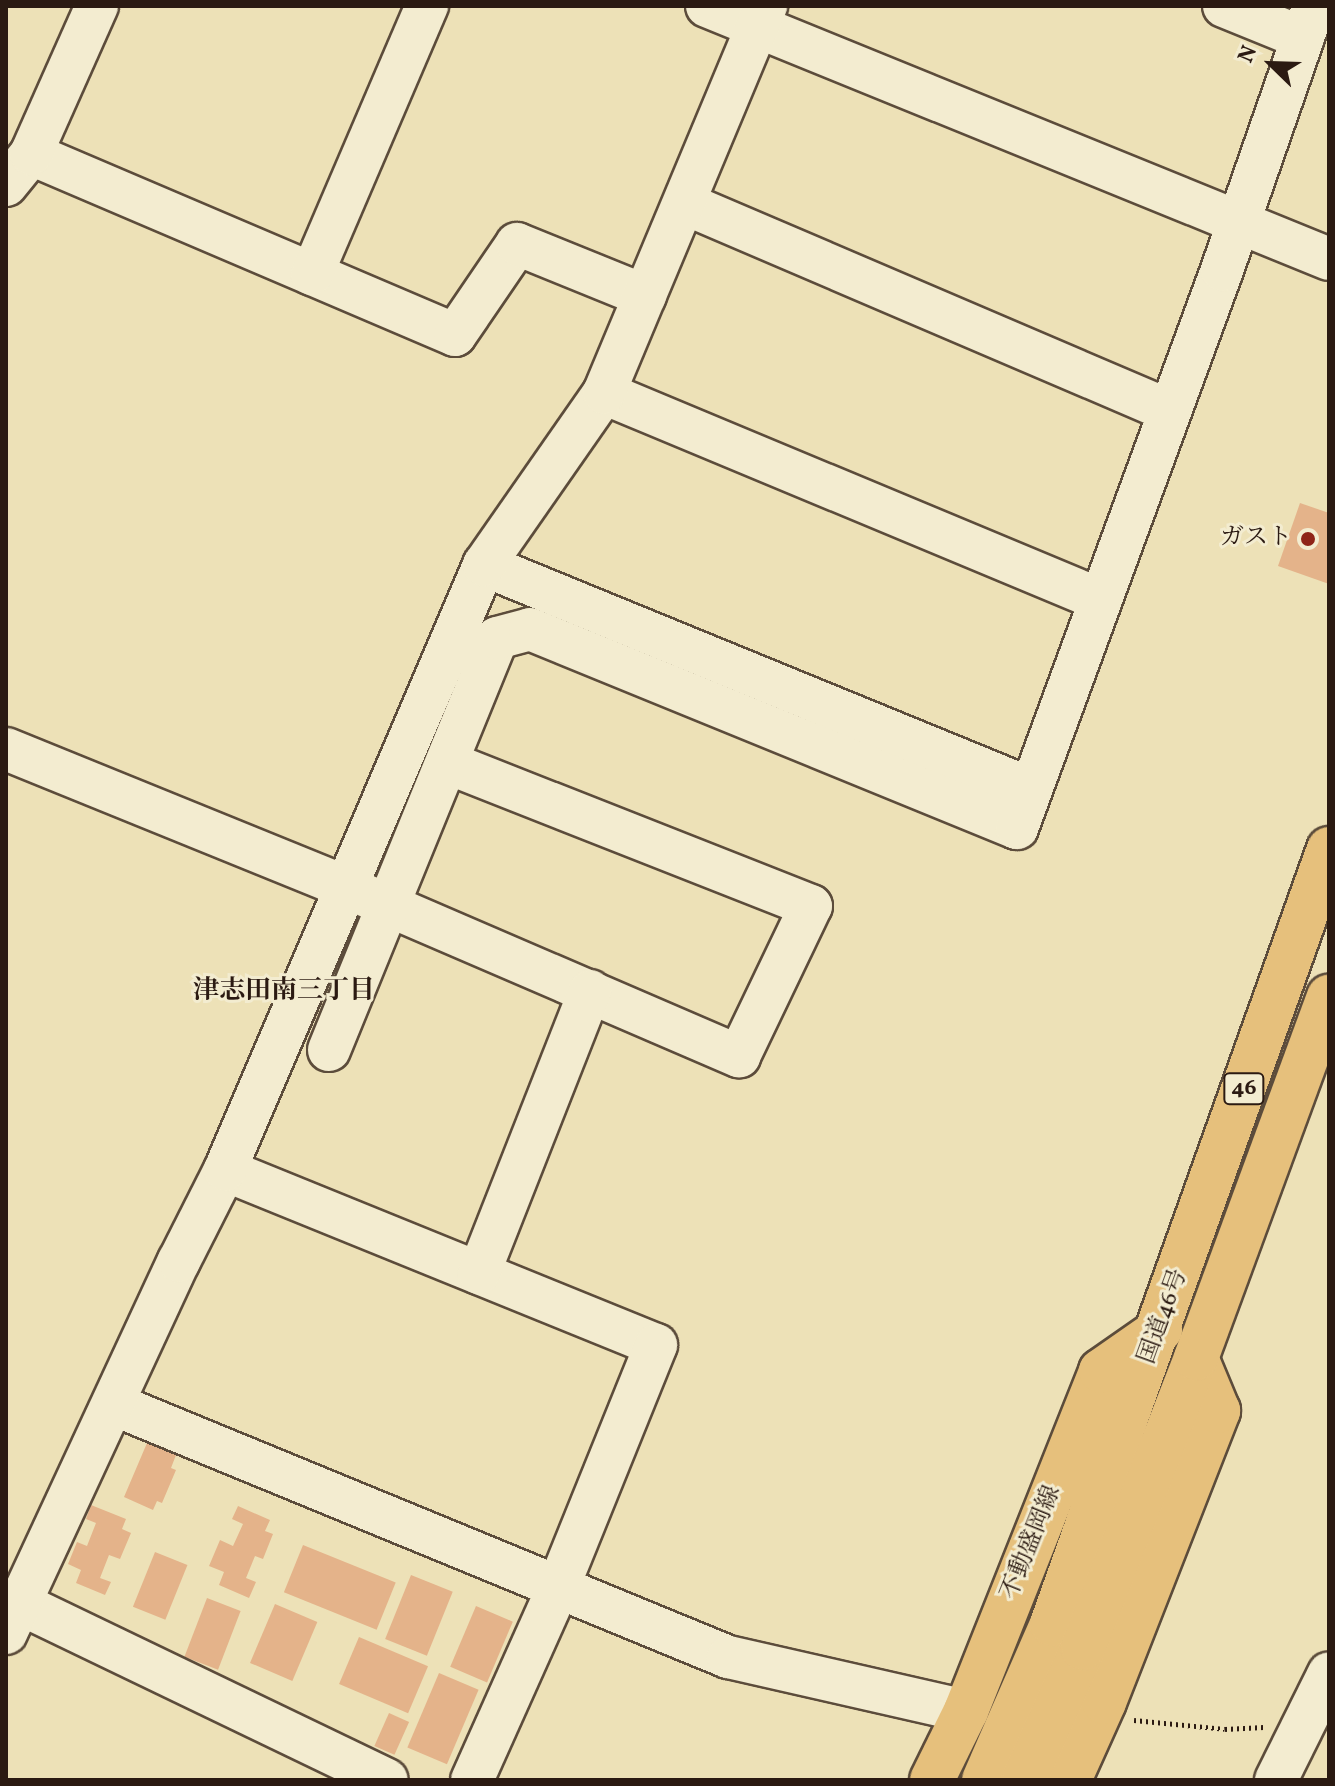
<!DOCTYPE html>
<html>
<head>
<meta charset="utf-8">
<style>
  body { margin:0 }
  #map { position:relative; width:1335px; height:1786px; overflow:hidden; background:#ede1b7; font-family:Vollkorn,"Noto Serif JP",serif }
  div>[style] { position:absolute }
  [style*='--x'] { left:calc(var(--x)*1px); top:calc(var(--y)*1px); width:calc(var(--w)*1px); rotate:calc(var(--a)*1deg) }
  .building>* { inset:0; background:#e4b38a; transform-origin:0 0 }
  .path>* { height:5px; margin-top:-2.5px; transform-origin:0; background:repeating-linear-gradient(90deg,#2b1a12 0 2px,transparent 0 6px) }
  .roads { filter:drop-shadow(2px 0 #5c4c3b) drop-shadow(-2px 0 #5c4c3b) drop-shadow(0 2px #5c4c3b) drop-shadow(0 -2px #5c4c3b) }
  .minor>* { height:42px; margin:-21px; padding:0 21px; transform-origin:21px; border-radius:21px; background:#f3ecd0 }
  .major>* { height:44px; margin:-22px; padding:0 22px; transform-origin:22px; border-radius:22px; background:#e6c07c }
  .highway>* { height:44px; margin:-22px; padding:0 22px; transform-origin:22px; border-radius:22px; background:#e6c07c }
  .dots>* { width:22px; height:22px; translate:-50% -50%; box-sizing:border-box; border:4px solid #f3ecd0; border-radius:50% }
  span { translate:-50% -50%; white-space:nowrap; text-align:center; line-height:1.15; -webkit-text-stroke:6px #f3ecd0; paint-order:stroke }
  .shield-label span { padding:2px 6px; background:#f3ecd0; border:2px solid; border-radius:6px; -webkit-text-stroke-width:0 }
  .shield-label { font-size:22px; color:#2b1a12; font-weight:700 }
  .poi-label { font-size:24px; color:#2b1a12 }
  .right { translate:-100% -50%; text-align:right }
  .street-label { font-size:24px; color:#2b1a12 }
  .neighbourhood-label { font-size:26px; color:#2b1a12; font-weight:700 }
  .frame { position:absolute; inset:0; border:8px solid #2b1a12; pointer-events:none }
  .north { position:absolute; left:1231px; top:24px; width:80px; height:80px; -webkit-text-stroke:6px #f3ecd0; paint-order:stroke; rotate:293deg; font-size:22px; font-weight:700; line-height:32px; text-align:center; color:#2b1a12 }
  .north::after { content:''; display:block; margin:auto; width:28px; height:36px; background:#2b1a12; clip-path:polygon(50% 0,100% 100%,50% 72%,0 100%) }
</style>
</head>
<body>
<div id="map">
  <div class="building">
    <i style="clip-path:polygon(1300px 503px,1329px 513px,1329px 584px,1278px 566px)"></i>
    <i style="clip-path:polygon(147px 1443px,176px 1455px,171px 1468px,176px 1470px,162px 1503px,157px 1501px,153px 1510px,124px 1497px)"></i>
    <i style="clip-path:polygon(91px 1505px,126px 1519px,122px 1529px,131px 1533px,120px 1559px,109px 1555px,100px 1578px,111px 1582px,105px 1595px,76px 1583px,81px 1570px,68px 1564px,77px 1542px,87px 1546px,96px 1523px,86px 1519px)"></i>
    <i style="clip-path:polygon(238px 1506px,270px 1520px,265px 1531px,273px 1534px,263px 1559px,255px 1556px,246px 1578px,256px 1582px,249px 1598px,219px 1585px,224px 1572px,209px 1566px,220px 1540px,233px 1546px,243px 1524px,232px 1519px)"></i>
    <i style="left:303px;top:1545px;width:100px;height:51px;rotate:22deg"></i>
    <i style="left:155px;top:1552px;width:35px;height:59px;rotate:22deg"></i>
    <i style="left:411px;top:1575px;width:45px;height:69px;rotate:22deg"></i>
    <i style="left:207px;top:1598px;width:36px;height:63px;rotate:21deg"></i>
    <i style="left:275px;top:1604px;width:46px;height:64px;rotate:23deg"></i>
    <i style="left:476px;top:1606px;width:40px;height:66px;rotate:23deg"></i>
    <i style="left:359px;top:1637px;width:75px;height:51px;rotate:23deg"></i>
    <i style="left:439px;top:1673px;width:43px;height:81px;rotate:23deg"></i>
    <i style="left:389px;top:1713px;width:22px;height:36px;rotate:24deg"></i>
  </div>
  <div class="path">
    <i style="--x:1134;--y:1720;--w:91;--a:5.6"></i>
    <i style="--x:1225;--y:1729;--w:39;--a:-3"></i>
  </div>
  <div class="roads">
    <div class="minor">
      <i style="--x:707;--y:6;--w:671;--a:22.13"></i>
      <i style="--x:1224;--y:6;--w:85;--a:22.1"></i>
      <i style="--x:31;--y:154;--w:461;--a:23.1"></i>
      <i style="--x:455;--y:335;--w:110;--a:-55.7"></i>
      <i style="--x:517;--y:244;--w:138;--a:22.1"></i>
      <i style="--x:6;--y:185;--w:40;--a:-51"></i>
      <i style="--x:31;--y:154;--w:162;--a:-66"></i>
      <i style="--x:686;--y:204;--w:526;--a:23.16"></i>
      <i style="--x:312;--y:274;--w:292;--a:-66.8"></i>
      <i style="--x:604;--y:393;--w:538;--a:22.61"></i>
      <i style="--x:484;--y:565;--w:591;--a:22.27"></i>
      <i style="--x:6;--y:749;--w:369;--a:22.1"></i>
      <i style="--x:348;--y:888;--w:426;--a:23.3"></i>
      <i style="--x:739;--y:1056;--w:166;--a:-64.4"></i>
      <i style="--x:811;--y:906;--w:390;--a:-158.5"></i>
      <i style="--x:329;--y:1050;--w:445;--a:-67.8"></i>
      <i style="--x:497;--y:638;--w:34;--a:-15"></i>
      <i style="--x:530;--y:629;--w:526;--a:22.23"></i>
      <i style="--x:1017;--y:828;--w:594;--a:-69.83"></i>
      <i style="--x:1222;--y:270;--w:280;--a:-70.8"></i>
      <i style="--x:225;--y:1170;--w:465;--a:22.1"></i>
      <i style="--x:656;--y:1345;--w:262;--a:112"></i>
      <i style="--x:558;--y:1588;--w:210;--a:114.1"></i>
      <i style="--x:479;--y:1273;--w:303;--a:-68.5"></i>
      <i style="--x:113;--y:1404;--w:665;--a:22.36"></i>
      <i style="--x:728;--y:1657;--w:244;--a:12.8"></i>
      <i style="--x:19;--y:1603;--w:408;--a:25.7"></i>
      <i style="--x:6;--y:1633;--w:410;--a:-65.1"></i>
      <i style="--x:179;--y:1261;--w:102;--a:-63.2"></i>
      <i style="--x:225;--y:1170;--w:658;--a:-66.82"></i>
      <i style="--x:484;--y:565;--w:210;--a:-55.1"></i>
      <i style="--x:604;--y:393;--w:420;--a:-67.3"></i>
      <i style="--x:1276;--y:1780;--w:119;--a:-63.6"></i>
    </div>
    <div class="major">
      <i style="--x:932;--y:1780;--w:77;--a:-63.8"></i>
      <i style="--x:966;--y:1711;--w:366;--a:-68.3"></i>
      <i style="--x:1101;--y:1371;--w:72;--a:-34.8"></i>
      <i style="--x:1069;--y:1780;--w:85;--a:-65.8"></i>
      <i style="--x:1104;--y:1702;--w:313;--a:-68.6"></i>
      <i style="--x:1218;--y:1411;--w:57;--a:-112.5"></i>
    </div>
    <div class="highway">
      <i style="--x:984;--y:1780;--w:170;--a:-66.4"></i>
      <i style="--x:1052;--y:1624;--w:823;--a:-70.33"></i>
      <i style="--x:1024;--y:1780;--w:145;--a:-65.9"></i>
      <i style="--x:1083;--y:1648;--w:311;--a:-68.7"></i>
      <i style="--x:1196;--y:1358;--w:385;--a:-69.8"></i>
    </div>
  </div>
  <div class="dots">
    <i style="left:1308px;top:539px;background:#8f2418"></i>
  </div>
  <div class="shield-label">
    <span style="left:1244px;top:1089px">46</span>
  </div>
  <div class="poi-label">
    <span class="right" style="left:1292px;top:539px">ガスト</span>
  </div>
  <div class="street-label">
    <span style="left:1164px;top:1317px;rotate:-70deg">国道46号</span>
    <span style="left:1032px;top:1543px;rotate:-68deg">不動盛岡線</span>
  </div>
  <div class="neighbourhood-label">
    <span style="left:284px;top:992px">津志田南三丁目</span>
  </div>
  <div class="frame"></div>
  <div class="north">N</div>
</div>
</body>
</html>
